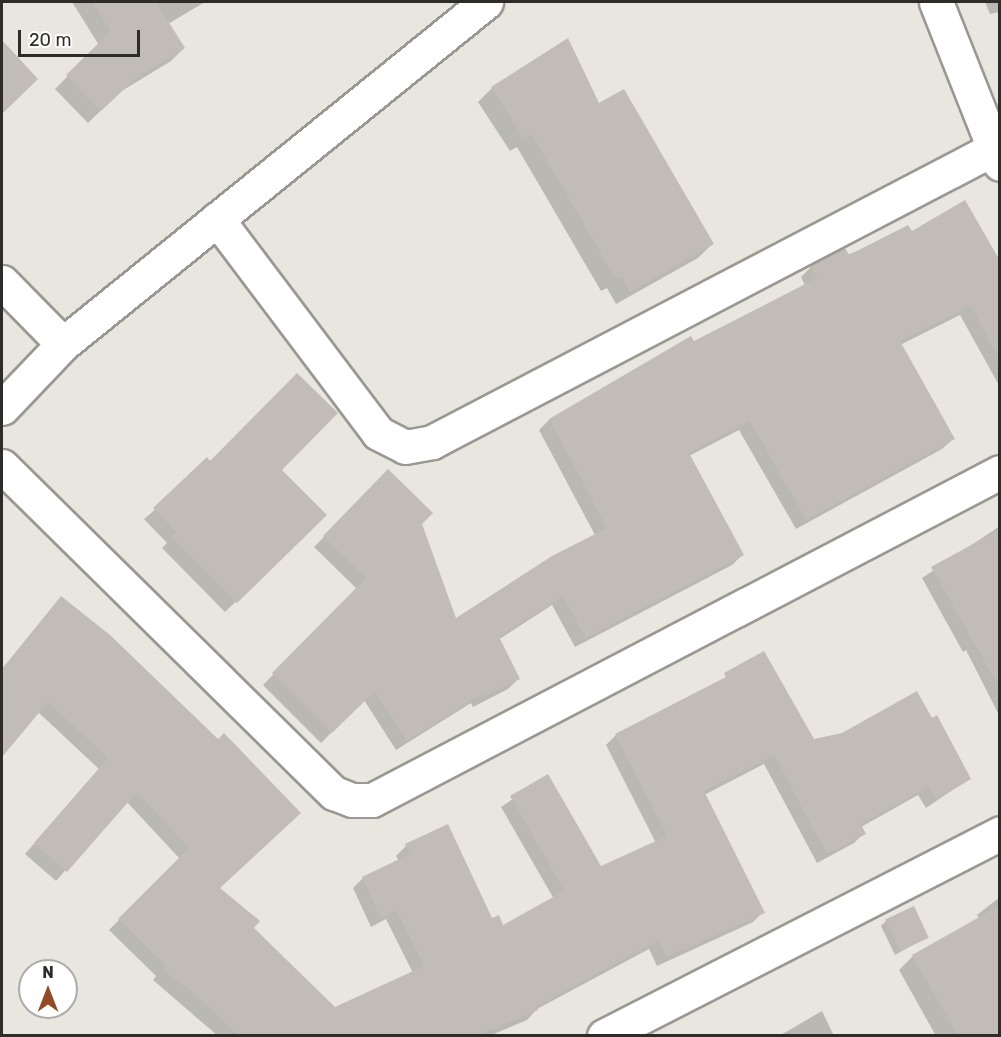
<!DOCTYPE html>
<html>
<head>
<meta charset="utf-8">
<style>
  body { margin:0 }
  #map { position:relative; width:1001px; height:1037px; overflow:hidden; background:#e8e6df; font-family:Rubik,sans-serif }
  div>[style] { position:absolute }
  [style*='--x'] { left:calc(var(--x)*1px); top:calc(var(--y)*1px); width:calc(var(--w)*1px); rotate:calc(var(--a)*1deg) }
  .shadow>* { inset:0; background:#0003 }
  .building>* { inset:0; background:#c1bcb6; transform-origin:0 0 }
  .roads { filter:drop-shadow(2px 0 #9a9892) drop-shadow(-2px 0 #9a9892) drop-shadow(0 2px #9a9892) drop-shadow(0 -2px #9a9892) }
  .minor>* { height:33px; margin:-16.5px; padding:0 16.5px; transform-origin:16.5px; border-radius:16.5px; background:#fff }
  .tertiary>* { height:33px; margin:-16.5px; padding:0 16.5px; transform-origin:16.5px; border-radius:16.5px; background:#fff }
  span { translate:-50% -50%; white-space:nowrap; text-align:center; line-height:1.15; -webkit-text-stroke:4.5px #fff; paint-order:stroke }
  .frame { position:absolute; inset:0; border:3px solid #2d2c29; pointer-events:none }
  .north { position:absolute; left:18px; top:959px; width:60px; height:60px; box-sizing:border-box; background:#fff; border:2px solid #ababa9; border-radius:50%; rotate:0deg; font-size:16px; font-weight:700; line-height:24px; text-align:center; color:#2d2c29 }
  .north::after { content:''; display:block; margin:auto; width:21px; height:27px; background:#934b27; clip-path:polygon(50% 0,100% 100%,50% 72%,0 100%) }
  .scale { position:absolute; left:18px; top:30px; width:122px; height:27px; box-sizing:border-box; border:3px solid #2d2c29; border-top:0; padding-left:8px; font-size:18px; line-height:21px; white-space:nowrap; color:#2d2c29; -webkit-text-stroke:4px #fff; paint-order:stroke }
</style>
</head>
<body>
<div id="map">
  <div class="shadow">
    <i style="clip-path:polygon(72px 2px,205px 2px,168px 24px,184px 48px,171px 61px,120px 92px,88px 123px,55px 89px,99px 45px)"></i>
    <i style="clip-path:polygon(985px 2px,1000px 2px,1000px 12px,990px 14px)"></i>
    <i style="clip-path:polygon(2px 43px,36px 78px,2px 112px)"></i>
    <i style="clip-path:polygon(492px 88px,599px 105px,712px 244px,698px 258px,616px 304px,607px 288px,601px 291px,517px 147px,510px 151px,478px 102px)"></i>
    <i style="clip-path:polygon(964px 202px,1000px 262px,1000px 387px,960px 315px,900px 345px,953px 439px,942px 449px,796px 529px,739px 430px,689px 456px,742px 555px,732px 565px,575px 647px,552px 605px,498px 640px,519px 678px,508px 689px,473px 707px,471px 703px,396px 750px,364px 700px,321px 743px,263px 685px,357px 589px,314px 547px,388px 472px,420px 524px,455px 620px,595px 535px,539px 430px,549px 420px,805px 286px,801px 277px,811px 267px,911px 233px)"></i>
    <i style="clip-path:polygon(210px 463px,280px 470px,325px 515px,225px 612px,162px 548px,167px 543px,144px 519px)"></i>
    <i style="clip-path:polygon(1000px 526px,1000px 717px,966px 650px,963px 652px,922px 578px)"></i>
    <i style="clip-path:polygon(61px 598px,219px 889px,252px 928px,335px 1008px,413px 973px,386px 919px,371px 927px,353px 888px,363px 878px,399px 861px,396px 856px,406px 846px,502px 927px,554px 899px,501px 807px,547px 776px,601px 868px,656px 843px,606px 745px,616px 735px,715px 685px,763px 653px,814px 741px,931px 720px,970px 778px,926px 808px,918px 795px,861px 827px,864px 833px,854px 843px,817px 863px,764px 764px,704px 795px,763px 912px,753px 922px,657px 966px,649px 949px,537px 1009px,527px 1020px,489px 1036px,257px 1036px,246px 1026px,237px 1036px,218px 1036px,153px 980px,156px 976px,109px 930px,180px 859px,126px 801px,56px 881px,25px 854px,99px 769px,38px 712px,2px 755px,2px 671px)"></i>
    <i style="clip-path:polygon(1000px 897px,1000px 1036px,936px 1036px,899px 970px,913px 956px,979px 919px,977px 915px)"></i>
    <i style="clip-path:polygon(886px 921px,927px 937px,895px 955px,881px 926px)"></i>
    <i style="clip-path:polygon(822px 1011px,834px 1036px,779px 1036px)"></i>
  </div>
  <div class="building">
    <i style="clip-path:polygon(92px 2px,156px 2px,185px 48px,135px 79px,101px 111px,66px 75px,111px 31px)"></i>
    <i style="clip-path:polygon(568px 38px,599px 103px,624px 89px,714px 244px,630px 292px,621px 276px,615px 278px,532px 134px,524px 139px,491px 87px)"></i>
    <i style="clip-path:polygon(2px 40px,38px 79px,2px 114px)"></i>
    <i style="clip-path:polygon(965px 200px,999px 259px,999px 358px,971px 306px,900px 341px,955px 439px,806px 520px,750px 421px,689px 453px,744px 555px,586px 638px,563px 596px,499px 637px,520px 679px,483px 697px,482px 694px,407px 741px,375px 691px,332px 733px,272px 673px,366px 578px,323px 536px,388px 469px,433px 513px,422px 524px,456px 618px,552px 556px,607px 528px,549px 419px,691px 336px,694px 341px,817px 278px,810px 266px,845px 248px,849px 255px,908px 225px,912px 231px)"></i>
    <i style="clip-path:polygon(297px 373px,338px 413px,282px 470px,327px 515px,237px 603px,171px 537px,176px 532px,153px 508px,207px 457px,210px 461px)"></i>
    <i style="clip-path:polygon(999px 530px,999px 687px,931px 567px)"></i>
    <i style="clip-path:polygon(61px 596px,110px 635px,218px 739px,224px 733px,301px 813px,220px 888px,260px 921px,254px 928px,335px 1007px,424px 966px,396px 910px,381px 918px,362px 877px,410px 854px,405px 844px,448px 824px,492px 918px,499px 915px,503px 925px,562px 892px,564px 890px,510px 796px,548px 774px,601px 866px,667px 836px,615px 734px,726px 677px,724px 673px,764px 651px,814px 739px,842px 733px,917px 691px,932px 718px,937px 715px,971px 779px,936px 800px,928px 787px,861px 824px,866px 834px,827px 854px,774px 755px,704px 791px,765px 913px,667px 957px,659px 940px,537px 1006px,538px 1010px,478px 1035px,238px 1035px,196px 995px,162px 969px,165px 965px,118px 919px,189px 848px,137px 792px,67px 872px,34px 843px,108px 758px,48px 702px,2px 757px,2px 669px)"></i>
    <i style="left:914px;top:906px;width:35px;height:32px;rotate:65deg"></i>
    <i style="clip-path:polygon(999px 906px,999px 1035px,958px 1035px,912px 955px)"></i>
  </div>
  <div class="roads">
    <div class="minor">
      <i style="--x:936;--y:2;--w:174;--a:68.4"></i>
      <i style="--x:217;--y:219;--w:268;--a:53"></i>
      <i style="--x:378;--y:433;--w:30;--a:27"></i>
      <i style="--x:405;--y:447;--w:27;--a:-10"></i>
      <i style="--x:432;--y:442;--w:633;--a:-27.58"></i>
      <i style="--x:2;--y:282;--w:87;--a:45.5"></i>
      <i style="--x:2;--y:466;--w:466;--a:44.6"></i>
      <i style="--x:334;--y:793;--w:19;--a:21"></i>
      <i style="--x:352;--y:800;--w:20;--a:0"></i>
      <i style="--x:372;--y:800;--w:708;--a:-27.58"></i>
      <i style="--x:604;--y:1036;--w:445;--a:-27.1"></i>
    </div>
    <div class="tertiary">
      <i style="--x:2;--y:408;--w:88;--a:-46.4"></i>
      <i style="--x:63;--y:344;--w:544;--a:-38.96"></i>
    </div>
  </div>
  <div class="frame"></div>
  <div class="north">N</div>
  <div class="scale">20 m</div>
</div>
</body>
</html>
